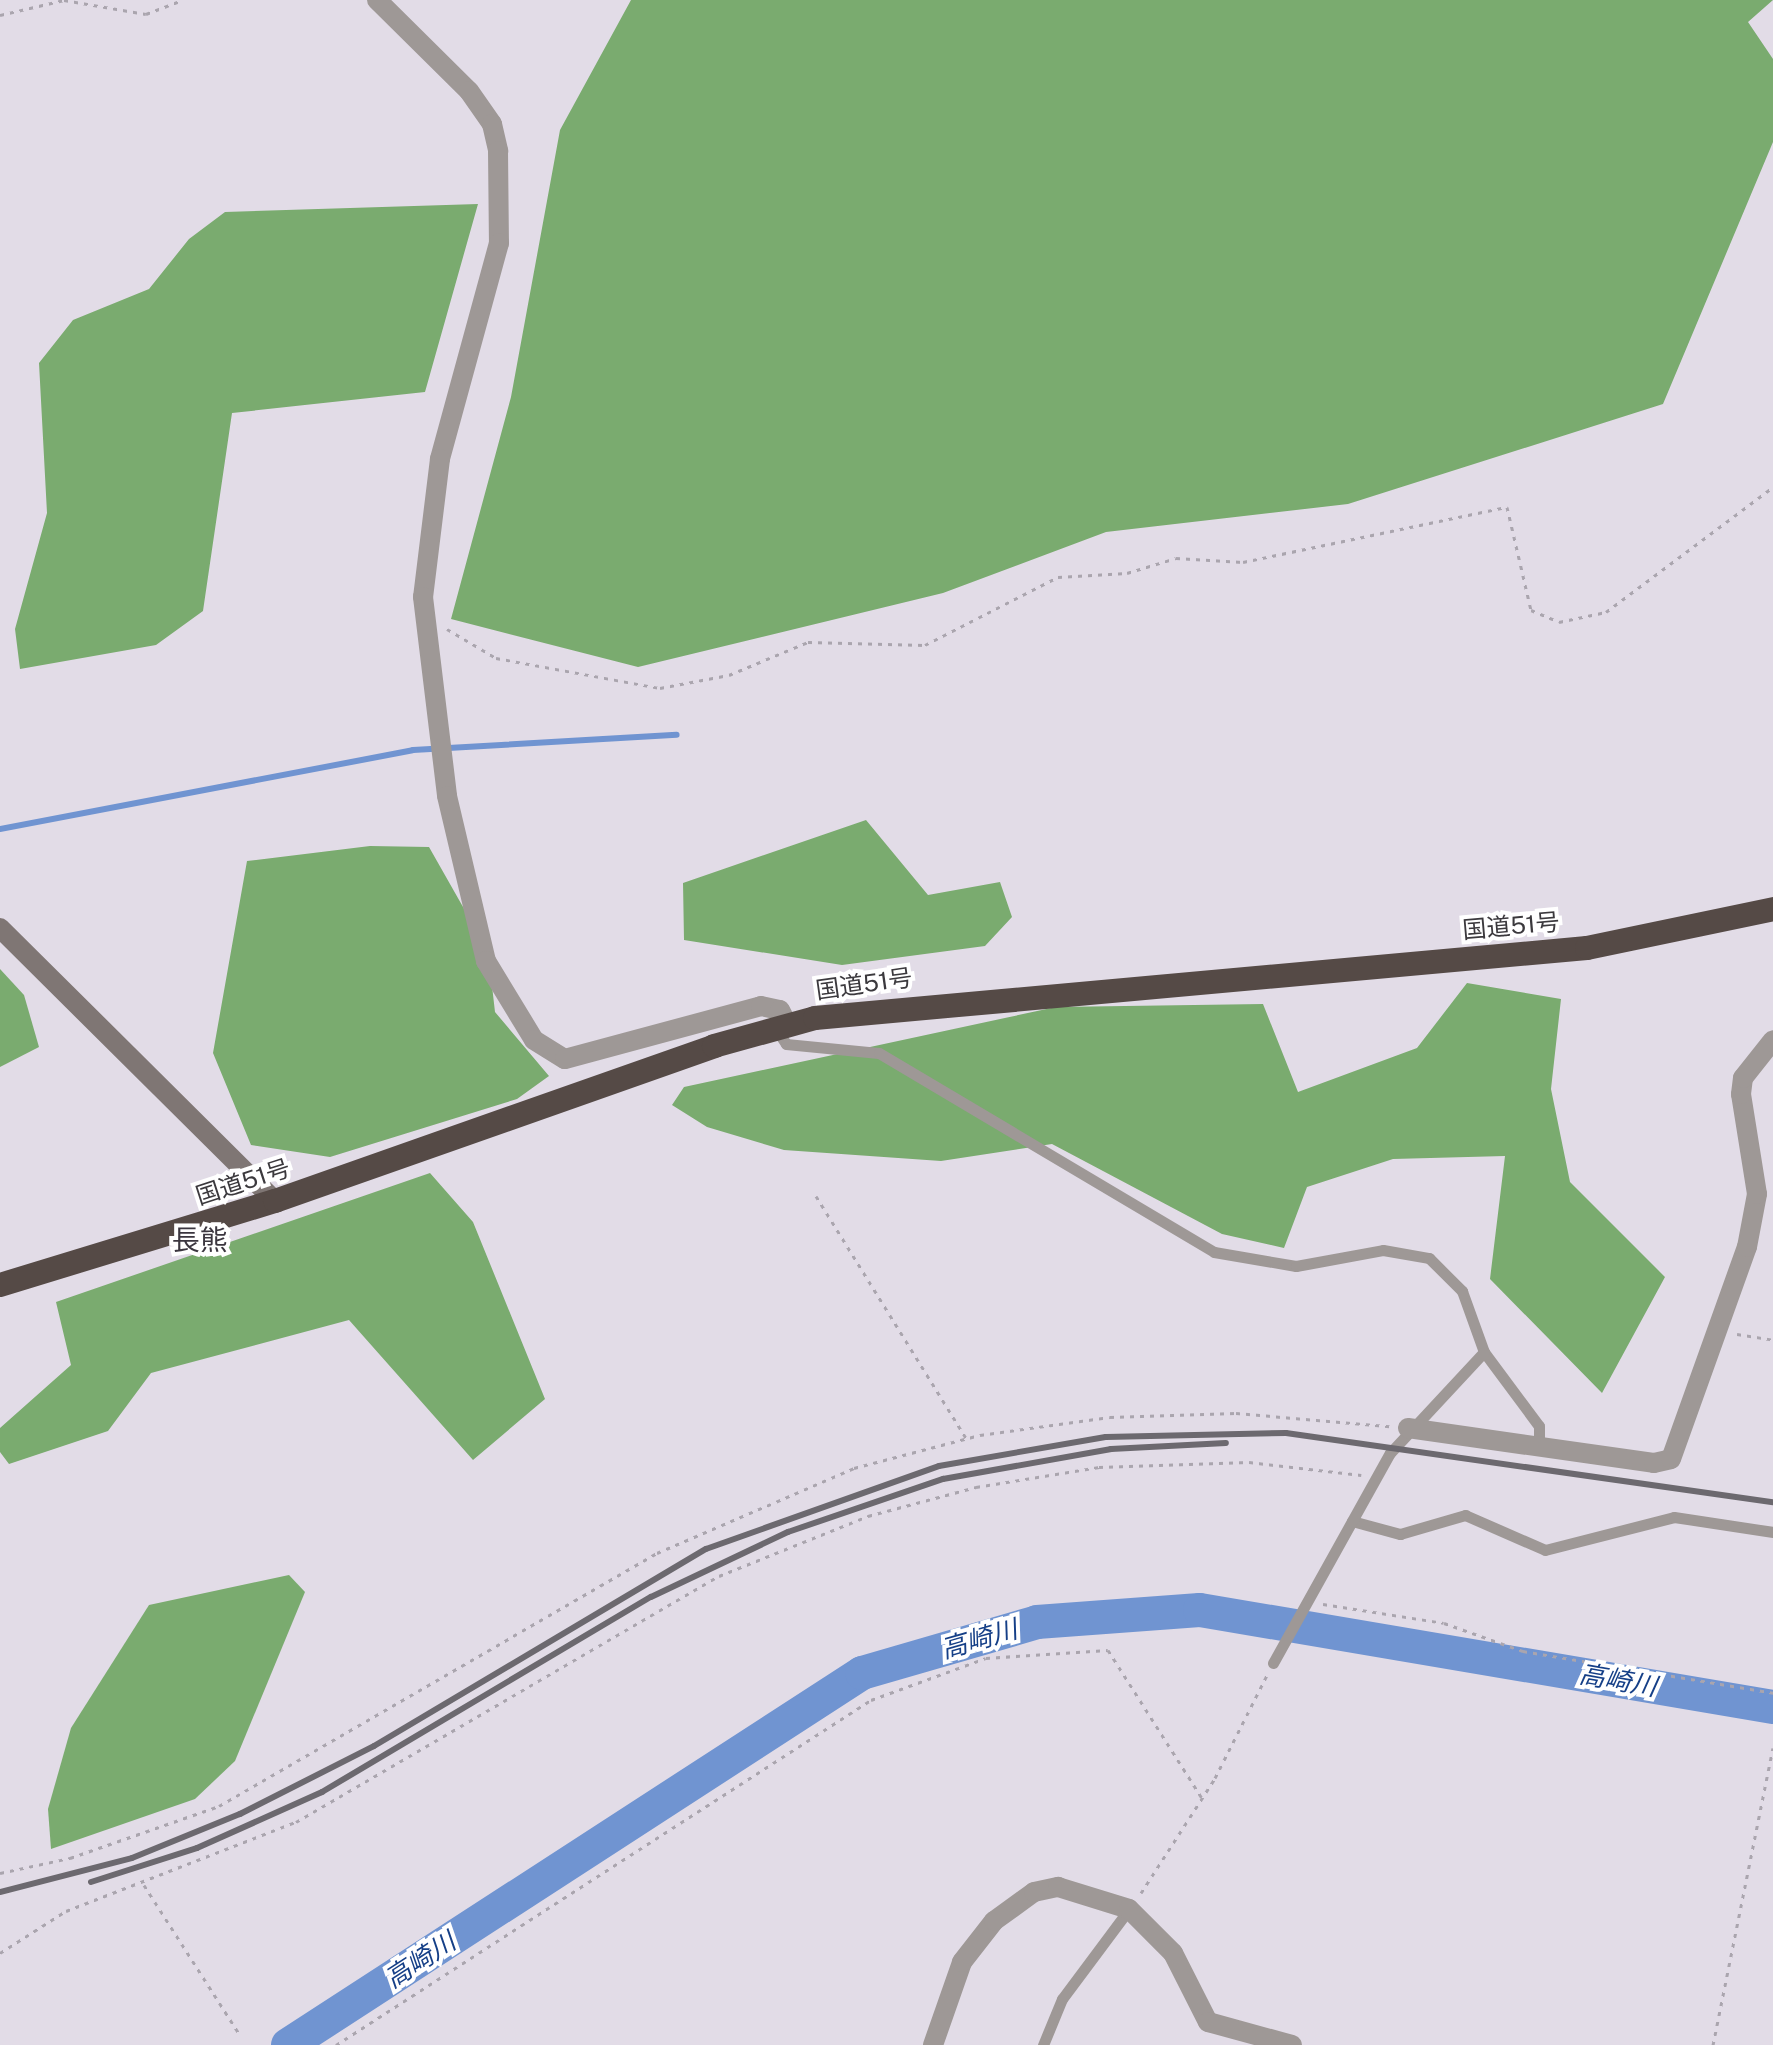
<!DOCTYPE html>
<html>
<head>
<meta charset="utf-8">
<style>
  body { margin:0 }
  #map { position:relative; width:1773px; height:2045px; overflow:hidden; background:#e2dce7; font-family:"Public Sans","Noto Sans JP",sans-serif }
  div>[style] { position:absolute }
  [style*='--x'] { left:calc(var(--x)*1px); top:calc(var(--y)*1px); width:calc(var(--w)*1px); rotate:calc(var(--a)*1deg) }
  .forest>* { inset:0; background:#7aab6f }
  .stream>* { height:6px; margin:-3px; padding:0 3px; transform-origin:3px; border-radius:3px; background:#7094d1 }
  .river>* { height:34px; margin:-17px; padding:0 17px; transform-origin:17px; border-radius:17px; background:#7094d1 }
  .path>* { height:3px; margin-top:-1.5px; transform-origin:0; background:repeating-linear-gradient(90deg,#aaa5ae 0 4px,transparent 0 10px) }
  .lane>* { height:11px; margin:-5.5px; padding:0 5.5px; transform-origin:5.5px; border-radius:5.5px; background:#9e9896 }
  .street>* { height:20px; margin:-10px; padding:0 10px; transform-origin:10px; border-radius:10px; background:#9e9896 }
  .secondary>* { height:20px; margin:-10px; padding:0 10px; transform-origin:10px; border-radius:10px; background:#7f7674 }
  .highway>* { height:24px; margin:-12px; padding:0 12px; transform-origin:12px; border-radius:12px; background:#554a46 }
  .rail>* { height:6px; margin:-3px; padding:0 3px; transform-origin:3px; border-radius:3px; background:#6c696f }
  span { translate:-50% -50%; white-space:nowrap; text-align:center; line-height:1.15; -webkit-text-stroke:8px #fff; paint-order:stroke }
  .street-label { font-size:24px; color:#3b393d }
  .water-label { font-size:26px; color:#153f87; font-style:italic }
  .quarter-label { font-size:28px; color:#3b363f }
</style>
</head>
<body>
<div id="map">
  <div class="forest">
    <i style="clip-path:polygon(631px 0,1773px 0,1748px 22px,1773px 59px,1773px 142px,1663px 404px,1348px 504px,1106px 532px,943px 593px,638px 667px,451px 619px,511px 397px,560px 130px)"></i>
    <i style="clip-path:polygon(478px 204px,425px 392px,232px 413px,203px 611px,156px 645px,20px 669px,15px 629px,47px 513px,39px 363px,73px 320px,149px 289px,189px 239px,225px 212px)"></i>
    <i style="clip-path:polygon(866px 820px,928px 895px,1000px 882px,1012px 917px,985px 946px,842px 965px,684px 940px,683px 883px)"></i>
    <i style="clip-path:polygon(370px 846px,429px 847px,488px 951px,495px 1012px,549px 1076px,517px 1099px,330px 1157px,251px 1145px,213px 1053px,247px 861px)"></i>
    <i style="clip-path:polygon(0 969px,24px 995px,39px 1047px,0 1067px)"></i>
    <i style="clip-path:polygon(1467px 983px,1561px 999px,1551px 1089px,1570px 1182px,1665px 1277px,1602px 1393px,1490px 1279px,1505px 1156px,1393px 1159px,1307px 1187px,1284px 1248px,1222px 1234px,1052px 1144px,941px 1161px,784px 1150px,707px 1127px,672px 1105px,684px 1087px,1056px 1007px,1263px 1004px,1298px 1092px,1417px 1048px)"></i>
    <i style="clip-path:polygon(430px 1173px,473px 1222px,545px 1399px,473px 1460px,349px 1320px,151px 1373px,108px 1431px,9px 1464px,0 1452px,0 1428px,71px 1365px,56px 1302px)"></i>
    <i style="clip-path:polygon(289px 1575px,305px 1592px,235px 1761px,195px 1799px,51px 1849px,48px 1809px,71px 1728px,149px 1605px)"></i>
  </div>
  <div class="stream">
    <i style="--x:0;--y:829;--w:420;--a:-10.8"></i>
    <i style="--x:413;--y:750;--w:264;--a:-3.3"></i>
  </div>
  <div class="river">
    <i style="--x:288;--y:2045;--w:684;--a:-32.95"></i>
    <i style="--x:862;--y:1673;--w:182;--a:-16.2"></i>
    <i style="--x:1037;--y:1622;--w:163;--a:-4.2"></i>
    <i style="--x:1200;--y:1610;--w:581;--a:9.61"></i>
  </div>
  <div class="path">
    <i style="--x:0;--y:15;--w:66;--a:-13.2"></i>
    <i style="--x:64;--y:0;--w:83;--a:9.7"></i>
    <i style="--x:146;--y:14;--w:39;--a:-21"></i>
    <i style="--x:447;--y:629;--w:57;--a:30.6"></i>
    <i style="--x:496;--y:658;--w:167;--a:10.4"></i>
    <i style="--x:660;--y:688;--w:70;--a:-10.7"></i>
    <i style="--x:729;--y:675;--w:86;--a:-22.7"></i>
    <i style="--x:808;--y:642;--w:117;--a:1.5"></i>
    <i style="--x:925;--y:645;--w:149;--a:-27.1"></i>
    <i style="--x:1058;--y:577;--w:69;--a:-3.3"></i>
    <i style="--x:1127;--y:573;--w:51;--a:-17"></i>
    <i style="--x:1176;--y:558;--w:67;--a:3.4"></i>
    <i style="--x:1243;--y:562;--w:270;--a:-11.8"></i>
    <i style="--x:1507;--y:507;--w:106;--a:76.9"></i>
    <i style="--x:1531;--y:610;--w:30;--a:23"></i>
    <i style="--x:1559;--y:622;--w:48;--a:-12"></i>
    <i style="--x:1606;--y:612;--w:209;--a:-36.8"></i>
    <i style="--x:816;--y:1196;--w:285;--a:58.2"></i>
    <i style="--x:1737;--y:1334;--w:36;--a:9"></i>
    <i style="--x:1323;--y:1604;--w:122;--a:8.9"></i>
    <i style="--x:1444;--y:1623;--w:84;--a:19.5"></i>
    <i style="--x:1523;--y:1651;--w:254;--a:9.5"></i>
    <i style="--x:0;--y:1873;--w:72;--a:-12.1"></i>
    <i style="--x:70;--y:1858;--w:158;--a:-19.2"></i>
    <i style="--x:219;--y:1806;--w:506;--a:-30.01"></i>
    <i style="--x:657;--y:1553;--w:215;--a:-23.3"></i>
    <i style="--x:854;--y:1468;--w:130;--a:-14.7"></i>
    <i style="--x:980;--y:1435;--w:131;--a:-7.9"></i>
    <i style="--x:1110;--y:1417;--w:126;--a:-1.8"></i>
    <i style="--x:1236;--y:1413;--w:154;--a:4.9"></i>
    <i style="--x:144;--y:1885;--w:178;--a:57.4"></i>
    <i style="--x:1141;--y:1893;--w:137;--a:-57.2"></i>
    <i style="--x:1215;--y:1778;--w:115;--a:-63.2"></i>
    <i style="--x:0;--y:1953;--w:78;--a:-32.5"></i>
    <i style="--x:66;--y:1911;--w:247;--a:-21.2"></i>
    <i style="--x:296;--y:1822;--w:489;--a:-30.2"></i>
    <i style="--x:719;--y:1576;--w:161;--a:-21.9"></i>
    <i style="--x:868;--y:1516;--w:112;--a:-15"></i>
    <i style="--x:976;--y:1487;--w:125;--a:-9.2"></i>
    <i style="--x:1099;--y:1467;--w:150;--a:-1.9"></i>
    <i style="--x:1249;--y:1462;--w:113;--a:6.6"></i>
    <i style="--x:336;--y:2045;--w:637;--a:-32.82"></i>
    <i style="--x:871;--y:1700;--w:122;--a:-20.1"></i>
    <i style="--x:986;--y:1658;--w:122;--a:-3.8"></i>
    <i style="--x:1108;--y:1650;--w:175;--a:57.6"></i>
    <i style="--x:1713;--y:2045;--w:303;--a:-78.6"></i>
  </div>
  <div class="lane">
    <i style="--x:776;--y:1029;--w:18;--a:56"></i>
    <i style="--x:786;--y:1044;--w:93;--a:5.5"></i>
    <i style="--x:879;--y:1053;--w:390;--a:30.7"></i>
    <i style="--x:1214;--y:1252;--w:83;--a:9.7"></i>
    <i style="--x:1296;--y:1266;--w:88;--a:-10.4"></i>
    <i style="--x:1383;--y:1250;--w:47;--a:9.9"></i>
    <i style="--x:1429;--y:1258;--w:47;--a:45"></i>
    <i style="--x:1462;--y:1291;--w:65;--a:70.2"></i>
    <i style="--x:1484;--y:1352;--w:92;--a:53.4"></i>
    <i style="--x:1539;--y:1426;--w:21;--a:90"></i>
    <i style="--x:1352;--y:1521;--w:50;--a:15.2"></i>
    <i style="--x:1400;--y:1534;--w:68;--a:-16.3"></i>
    <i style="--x:1465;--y:1515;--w:87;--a:23.6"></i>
    <i style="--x:1545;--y:1550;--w:133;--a:-14.3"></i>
    <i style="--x:1674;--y:1517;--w:100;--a:8.6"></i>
    <i style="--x:1273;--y:1663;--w:240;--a:-60.9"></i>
    <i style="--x:1390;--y:1453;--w:138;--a:-47.1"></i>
    <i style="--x:1043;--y:2045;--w:50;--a:-67.6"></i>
    <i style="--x:1062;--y:1999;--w:112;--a:-53.3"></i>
  </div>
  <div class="street">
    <i style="--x:377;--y:0;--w:129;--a:44.7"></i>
    <i style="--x:469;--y:91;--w:40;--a:55.1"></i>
    <i style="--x:492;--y:124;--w:28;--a:77"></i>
    <i style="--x:498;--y:151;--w:92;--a:89.4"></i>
    <i style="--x:499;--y:243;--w:224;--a:105.3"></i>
    <i style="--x:440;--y:459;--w:139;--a:97"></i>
    <i style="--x:423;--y:597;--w:200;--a:83.1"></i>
    <i style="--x:447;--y:796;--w:170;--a:76.7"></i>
    <i style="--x:486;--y:961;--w:92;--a:58.7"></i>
    <i style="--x:534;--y:1040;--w:36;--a:32"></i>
    <i style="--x:565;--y:1059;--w:203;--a:-15.1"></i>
    <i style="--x:761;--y:1006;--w:19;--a:12"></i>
    <i style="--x:780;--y:1010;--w:18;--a:63"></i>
    <i style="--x:1408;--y:1428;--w:248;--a:8.1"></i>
    <i style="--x:1654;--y:1463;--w:17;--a:-13"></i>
    <i style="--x:1671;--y:1459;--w:225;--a:-70.3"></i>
    <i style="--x:1747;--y:1247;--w:54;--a:-79.3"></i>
    <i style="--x:1757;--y:1194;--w:101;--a:-99.1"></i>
    <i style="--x:1741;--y:1094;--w:16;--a:-83"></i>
    <i style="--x:1743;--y:1078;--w:48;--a:-51.7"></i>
    <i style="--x:933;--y:2045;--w:88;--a:-70.7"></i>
    <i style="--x:962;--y:1962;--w:52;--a:-52"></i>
    <i style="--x:994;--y:1921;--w:49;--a:-35.9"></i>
    <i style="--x:1034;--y:1892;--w:25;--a:-12"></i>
    <i style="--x:1058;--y:1887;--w:74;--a:17.2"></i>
    <i style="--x:1129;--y:1909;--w:62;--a:45"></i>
    <i style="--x:1173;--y:1953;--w:77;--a:63.1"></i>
    <i style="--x:1208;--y:2022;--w:87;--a:15.3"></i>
  </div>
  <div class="secondary">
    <i style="--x:0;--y:928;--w:387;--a:44.8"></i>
  </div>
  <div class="highway">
    <i style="--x:0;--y:1285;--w:288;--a:-17"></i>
    <i style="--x:275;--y:1201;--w:466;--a:-19.4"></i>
    <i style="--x:714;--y:1046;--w:105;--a:-15.5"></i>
    <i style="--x:815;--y:1018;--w:775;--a:-5.18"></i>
    <i style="--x:1587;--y:948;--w:190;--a:-11.8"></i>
  </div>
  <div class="rail">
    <i style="--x:91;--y:1882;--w:111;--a:-17.8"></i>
    <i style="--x:197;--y:1848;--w:137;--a:-24.1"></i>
    <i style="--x:322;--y:1792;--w:382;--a:-30.7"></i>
    <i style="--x:651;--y:1597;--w:152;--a:-25.4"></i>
    <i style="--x:788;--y:1532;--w:164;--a:-18.9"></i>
    <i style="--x:943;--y:1479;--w:171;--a:-10.1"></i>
    <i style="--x:1111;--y:1449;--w:115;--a:-3"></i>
    <i style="--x:0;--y:1892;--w:136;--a:-14.4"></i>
    <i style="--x:132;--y:1858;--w:117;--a:-22.2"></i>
    <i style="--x:240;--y:1814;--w:150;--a:-26.9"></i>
    <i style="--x:374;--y:1746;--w:386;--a:-30.7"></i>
    <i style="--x:706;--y:1549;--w:247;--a:-19.6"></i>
    <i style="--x:939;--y:1466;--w:169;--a:-9.9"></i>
    <i style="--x:1106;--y:1437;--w:180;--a:-1.3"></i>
    <i style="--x:1286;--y:1433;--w:492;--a:8.1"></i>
  </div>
  <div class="street-label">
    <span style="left:1511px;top:926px;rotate:-5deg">国道51号</span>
    <span style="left:864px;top:984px;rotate:-8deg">国道51号</span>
    <span style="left:243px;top:1182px;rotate:-18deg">国道51号</span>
  </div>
  <div class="water-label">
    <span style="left:979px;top:1639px;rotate:-16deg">高崎川</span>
    <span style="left:1618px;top:1680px;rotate:10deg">高崎川</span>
    <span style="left:420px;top:1960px;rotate:-33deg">高崎川</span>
  </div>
  <div class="quarter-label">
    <span style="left:200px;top:1240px">長熊</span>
  </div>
</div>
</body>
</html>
